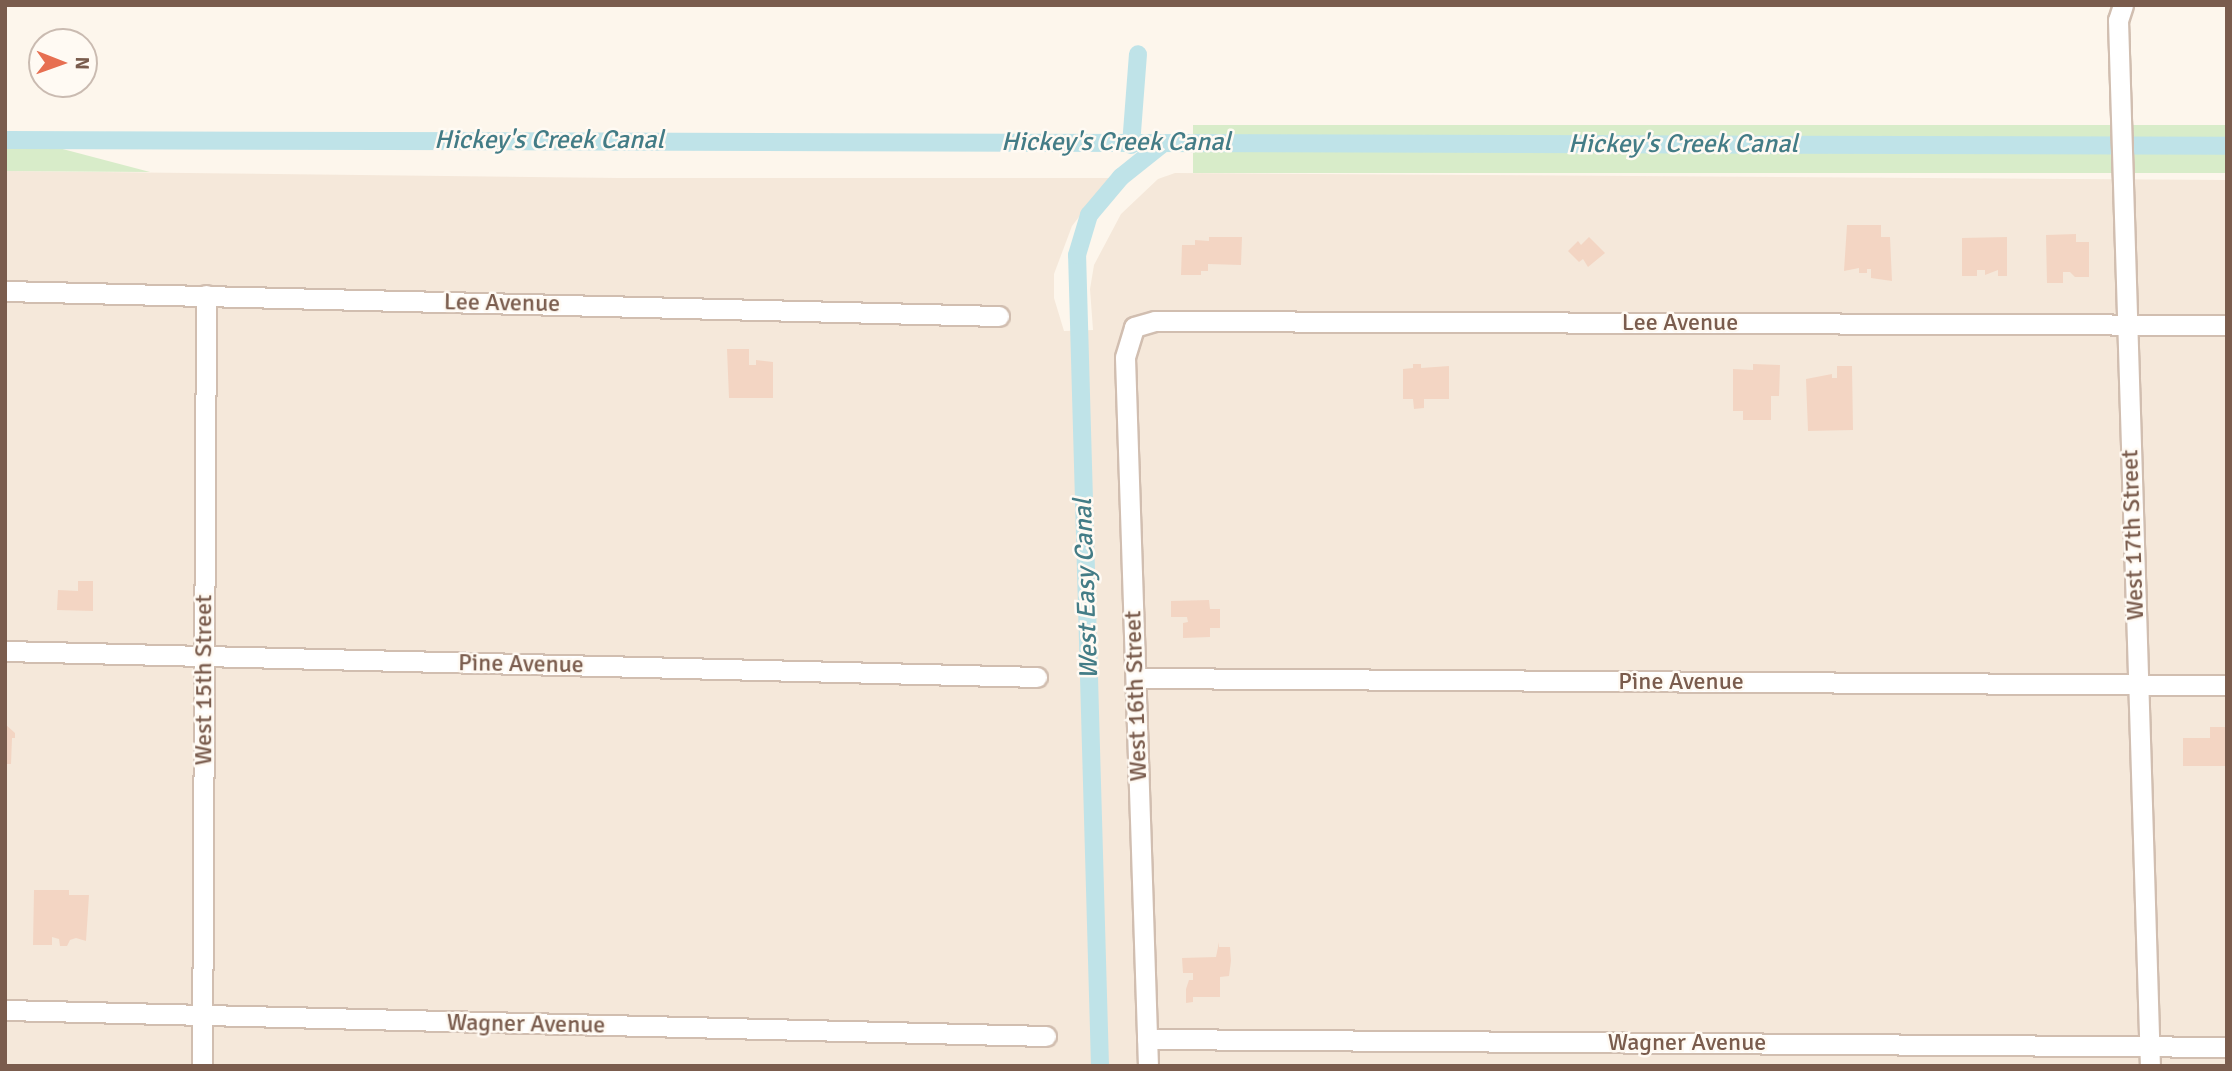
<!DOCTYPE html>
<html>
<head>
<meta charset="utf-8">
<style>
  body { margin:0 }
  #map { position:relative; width:2232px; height:1071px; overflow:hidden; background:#fdf6ec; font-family:Signika,sans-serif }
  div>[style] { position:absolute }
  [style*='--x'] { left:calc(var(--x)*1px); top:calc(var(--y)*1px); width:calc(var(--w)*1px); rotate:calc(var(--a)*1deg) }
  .residential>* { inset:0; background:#f5e8da }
  .green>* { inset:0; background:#d8ecc9; transform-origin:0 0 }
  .canal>* { height:18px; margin:-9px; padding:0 9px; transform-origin:9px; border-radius:9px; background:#bfe3e8 }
  .building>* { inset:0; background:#f3d5c3 }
  .roads { filter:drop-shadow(2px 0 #d1beb0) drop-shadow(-2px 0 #d1beb0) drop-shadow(0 2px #d1beb0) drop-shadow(0 -2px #d1beb0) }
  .minor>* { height:19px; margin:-9.5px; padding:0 9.5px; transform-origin:9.5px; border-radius:9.5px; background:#fff }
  span { translate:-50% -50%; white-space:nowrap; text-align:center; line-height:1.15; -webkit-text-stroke:5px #fffaf3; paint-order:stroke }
  .street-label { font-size:24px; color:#7a5c4d }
  .water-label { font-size:26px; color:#437c86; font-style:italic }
  .frame { position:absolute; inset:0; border:7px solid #7a5c4d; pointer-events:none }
  .north { position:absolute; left:28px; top:28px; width:70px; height:70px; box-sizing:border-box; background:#fffaf3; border:2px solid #cabbb1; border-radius:50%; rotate:91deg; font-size:19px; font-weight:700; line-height:28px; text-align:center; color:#7a5c4d }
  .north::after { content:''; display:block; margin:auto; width:24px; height:32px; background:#e76f51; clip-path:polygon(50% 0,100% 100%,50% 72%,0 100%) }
</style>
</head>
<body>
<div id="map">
  <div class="residential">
    <i style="clip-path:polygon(5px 171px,619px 178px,1109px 178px,1072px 226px,1054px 274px,1054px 298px,1064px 331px,1093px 330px,1090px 289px,1094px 265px,1121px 214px,1158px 179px,1175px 173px,2227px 180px,2227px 1066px,5px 1066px)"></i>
  </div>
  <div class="green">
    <i style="left:1193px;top:125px;width:1034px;height:48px"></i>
    <i style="clip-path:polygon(55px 147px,150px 172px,5px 171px,5px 149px)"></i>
  </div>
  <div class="canal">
    <i style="--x:5;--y:140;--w:2222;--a:0.15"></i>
    <i style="--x:1131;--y:145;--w:91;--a:-85.6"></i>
    <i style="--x:1100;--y:1066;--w:811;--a:-91.62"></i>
    <i style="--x:1077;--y:255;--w:42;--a:-73.3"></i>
    <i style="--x:1089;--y:215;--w:50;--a:-49.9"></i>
    <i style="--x:1121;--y:177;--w:51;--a:-38.7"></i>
  </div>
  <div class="building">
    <i style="clip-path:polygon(1847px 225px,1881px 225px,1881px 237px,1890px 237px,1892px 281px,1871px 278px,1871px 269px,1867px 269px,1867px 273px,1859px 273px,1859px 268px,1844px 271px)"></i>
    <i style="clip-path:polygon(2076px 234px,2076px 242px,2089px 242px,2089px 277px,2075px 277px,2070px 272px,2063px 272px,2063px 283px,2047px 283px,2046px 235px)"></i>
    <i style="clip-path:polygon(1209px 237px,1242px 237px,1241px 265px,1208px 264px,1208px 271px,1201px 271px,1201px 275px,1181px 275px,1182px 245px,1195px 245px,1195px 240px,1209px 241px)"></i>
    <i style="clip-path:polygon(1589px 237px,1605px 253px,1588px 267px,1583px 259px,1579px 262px,1568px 251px,1578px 241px,1581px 245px)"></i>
    <i style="clip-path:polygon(2007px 237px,2007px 276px,1998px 276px,1998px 270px,1985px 275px,1985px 270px,1977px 270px,1977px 276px,1962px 276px,1962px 238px)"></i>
    <i style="clip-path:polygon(727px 349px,749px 349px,749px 365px,756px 365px,756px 360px,773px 362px,773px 398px,729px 398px)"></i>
    <i style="clip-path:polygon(1413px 364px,1421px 364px,1421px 368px,1449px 366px,1449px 399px,1424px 399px,1424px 408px,1414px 409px,1413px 399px,1403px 399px,1403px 369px,1413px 368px)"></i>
    <i style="clip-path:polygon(1753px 364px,1780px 365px,1779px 396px,1771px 396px,1771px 420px,1743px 420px,1743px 411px,1733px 411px,1733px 369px,1753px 370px)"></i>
    <i style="clip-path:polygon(1837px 366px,1852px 366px,1853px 430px,1808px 431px,1806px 379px,1832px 374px,1832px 378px,1837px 378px)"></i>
    <i style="clip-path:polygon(78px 581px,93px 581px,93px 611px,57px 610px,58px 590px,78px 591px)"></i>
    <i style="clip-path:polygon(1209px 600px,1210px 609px,1220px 609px,1220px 628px,1210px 628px,1210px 637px,1183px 638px,1183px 623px,1188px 622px,1187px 617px,1171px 617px,1171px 601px)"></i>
    <i style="clip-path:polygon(5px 724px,15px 733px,15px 738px,12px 738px,11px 764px,5px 764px)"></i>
    <i style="clip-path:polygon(2210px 727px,2227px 727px,2227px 766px,2183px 766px,2183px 738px,2210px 738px)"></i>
    <i style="clip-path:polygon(34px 890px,69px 890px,69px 895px,89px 895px,86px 941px,76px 938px,70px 940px,67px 946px,60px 946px,59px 939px,52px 937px,52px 945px,33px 945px)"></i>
    <i style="clip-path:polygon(1219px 942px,1219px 947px,1230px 947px,1231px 961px,1229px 976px,1220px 977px,1220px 997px,1193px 997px,1193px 1002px,1186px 1003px,1186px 989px,1189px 980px,1193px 980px,1193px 973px,1183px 973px,1182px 958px,1216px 957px)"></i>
  </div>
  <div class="roads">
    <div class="minor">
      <i style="--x:2123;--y:5;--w:16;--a:108"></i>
      <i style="--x:2118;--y:20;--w:1046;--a:88.25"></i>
      <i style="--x:5;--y:291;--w:994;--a:1.44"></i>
      <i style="--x:5;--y:651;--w:1032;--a:1.44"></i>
      <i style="--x:1136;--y:678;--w:1091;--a:0.37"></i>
      <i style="--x:5;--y:1010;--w:1041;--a:1.43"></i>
      <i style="--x:1147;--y:1039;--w:1080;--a:0.42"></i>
      <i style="--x:202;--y:1066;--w:771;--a:-89.7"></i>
      <i style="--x:1148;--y:1066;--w:709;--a:-91.86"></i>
      <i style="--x:1125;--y:357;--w:31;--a:-73"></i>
      <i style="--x:1134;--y:327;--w:22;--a:-16"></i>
      <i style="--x:1155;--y:321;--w:1072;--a:0.21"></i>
    </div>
  </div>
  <div class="street-label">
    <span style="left:502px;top:303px;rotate:1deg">Lee Avenue</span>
    <span style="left:1680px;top:323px">Lee Avenue</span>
    <span style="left:2133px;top:535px;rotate:-92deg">West 17th Street</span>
    <span style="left:521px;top:664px;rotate:1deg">Pine Avenue</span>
    <span style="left:204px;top:680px;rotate:-90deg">West 15th Street</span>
    <span style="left:1681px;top:682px">Pine Avenue</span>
    <span style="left:1136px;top:696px;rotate:-92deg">West 16th Street</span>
    <span style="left:526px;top:1024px;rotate:1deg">Wagner Avenue</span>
    <span style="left:1687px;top:1043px">Wagner Avenue</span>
  </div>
  <div class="water-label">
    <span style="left:549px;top:141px">Hickey's Creek Canal</span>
    <span style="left:1116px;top:143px">Hickey's Creek Canal</span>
    <span style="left:1683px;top:145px">Hickey's Creek Canal</span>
    <span style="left:1087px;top:589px;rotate:-92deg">West Easy Canal</span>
  </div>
  <div class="frame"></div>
  <div class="north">N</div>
</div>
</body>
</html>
